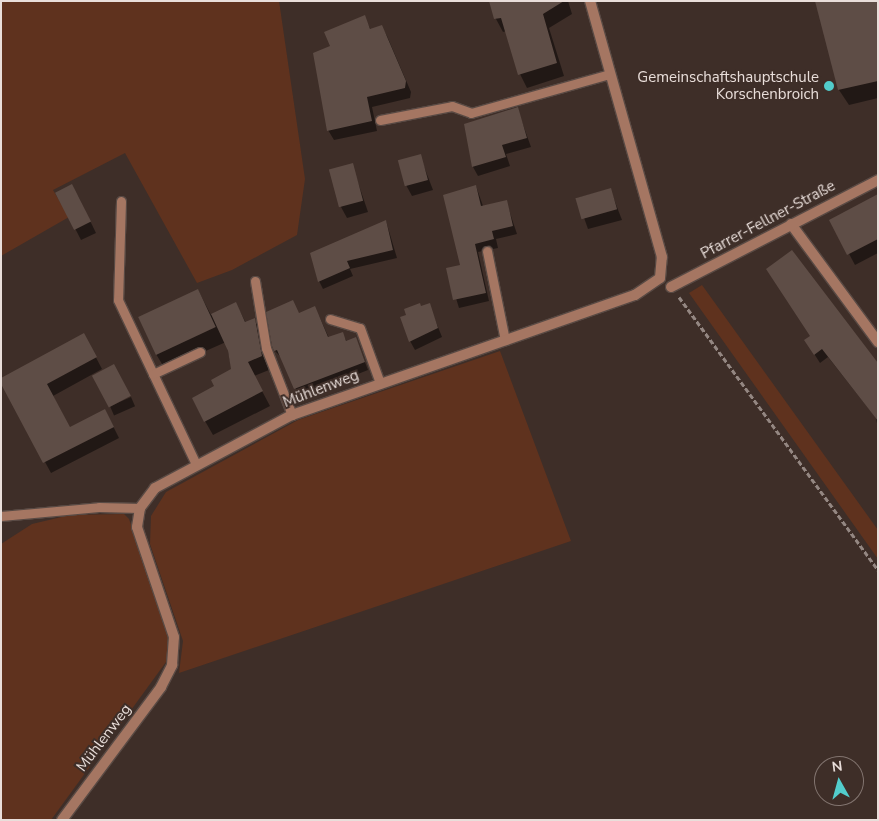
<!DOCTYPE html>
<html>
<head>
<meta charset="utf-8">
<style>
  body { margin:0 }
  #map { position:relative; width:879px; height:821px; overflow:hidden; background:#3e2e28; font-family:"Nunito Sans",sans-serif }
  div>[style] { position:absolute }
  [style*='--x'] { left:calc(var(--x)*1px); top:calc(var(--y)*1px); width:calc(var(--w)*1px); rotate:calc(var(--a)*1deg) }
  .green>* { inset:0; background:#5f321e }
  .shadow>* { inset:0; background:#0007; transform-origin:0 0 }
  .building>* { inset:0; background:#5e4d46; transform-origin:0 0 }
  .path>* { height:3px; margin-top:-1.5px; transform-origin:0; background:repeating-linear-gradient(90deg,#948782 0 5px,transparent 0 7.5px) }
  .roads { filter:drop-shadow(1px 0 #594a44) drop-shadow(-1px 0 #594a44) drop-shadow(0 1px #594a44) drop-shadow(0 -1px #594a44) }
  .service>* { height:9px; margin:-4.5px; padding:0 4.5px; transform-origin:4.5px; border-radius:4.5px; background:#a57662 }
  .minor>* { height:10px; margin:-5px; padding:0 5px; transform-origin:5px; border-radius:5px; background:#a57662 }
  .dots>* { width:14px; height:14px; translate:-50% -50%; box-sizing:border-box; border:2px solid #3e2e28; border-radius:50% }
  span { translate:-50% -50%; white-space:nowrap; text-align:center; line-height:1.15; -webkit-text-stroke:4px #3e2e28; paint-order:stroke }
  .poi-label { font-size:15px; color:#e9deda }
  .right { translate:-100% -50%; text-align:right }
  .street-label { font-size:15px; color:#e9deda }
  .frame { position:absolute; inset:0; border:2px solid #e9deda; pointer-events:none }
  .north { position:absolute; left:814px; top:756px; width:50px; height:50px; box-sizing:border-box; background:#3e2e28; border:1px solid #82746f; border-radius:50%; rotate:353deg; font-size:14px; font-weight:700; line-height:20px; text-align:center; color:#e9deda }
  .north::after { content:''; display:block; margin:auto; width:18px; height:22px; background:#52cdcc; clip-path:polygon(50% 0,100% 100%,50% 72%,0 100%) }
</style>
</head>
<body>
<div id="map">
  <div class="green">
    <i style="clip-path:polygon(1px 1px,279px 1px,305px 179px,297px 235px,232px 270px,197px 283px,125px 153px,53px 190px,69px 217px,1px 256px)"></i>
    <i style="clip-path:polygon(702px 285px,878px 530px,878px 559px,689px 293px)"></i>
    <i style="clip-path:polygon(500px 351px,571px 541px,179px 673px,183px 641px,150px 544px,151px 516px,166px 492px,298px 420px)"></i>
    <i style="clip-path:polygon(124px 514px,129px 519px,167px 625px,171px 643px,166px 662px,51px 820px,1px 820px,1px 544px,32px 524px,70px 515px)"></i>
  </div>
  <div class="shadow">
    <i style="clip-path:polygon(490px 1px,568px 1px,572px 14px,549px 28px,564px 76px,527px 88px,520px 74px,506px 31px,503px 32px,496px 19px)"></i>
    <i style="clip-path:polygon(816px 1px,878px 1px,878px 98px,849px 105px,839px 90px)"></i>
    <i style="clip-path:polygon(364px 17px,371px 30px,381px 26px,387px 36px,411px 92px,410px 98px,372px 107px,377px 131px,334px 140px,328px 130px,331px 47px)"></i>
    <i style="clip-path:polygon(517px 108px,531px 147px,506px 154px,510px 166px,478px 176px,473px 167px,466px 125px)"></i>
    <i style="clip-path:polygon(420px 156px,433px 190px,412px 196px,406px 185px)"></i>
    <i style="clip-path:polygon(352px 165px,368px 212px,347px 218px,341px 207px)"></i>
    <i style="clip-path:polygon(476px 186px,483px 206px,506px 201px,517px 234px,496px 239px,498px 248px,478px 252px,489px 301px,459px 308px,447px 269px,461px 266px)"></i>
    <i style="clip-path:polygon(610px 189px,622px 220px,588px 229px,577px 198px)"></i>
    <i style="clip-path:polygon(57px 193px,78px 196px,96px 233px,81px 240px)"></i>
    <i style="clip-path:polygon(878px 196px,878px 253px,855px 265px,831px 220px)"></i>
    <i style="clip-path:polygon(386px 221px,397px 258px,350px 269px,353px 276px,323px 289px,319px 281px)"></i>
    <i style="clip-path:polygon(198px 290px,211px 315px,236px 304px,246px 323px,254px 319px,262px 333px,269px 370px,254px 376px,270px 406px,213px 435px,205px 421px,216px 387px,232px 370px,226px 342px,165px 369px,156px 354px)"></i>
    <i style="clip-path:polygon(429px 305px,442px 337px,415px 350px,410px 341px)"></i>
    <i style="clip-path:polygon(299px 314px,319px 316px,329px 338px,342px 333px,347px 342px,356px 339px,368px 370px,300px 397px,282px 358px,275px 351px)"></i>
    <i style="clip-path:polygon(806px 341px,878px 367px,878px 429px,876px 418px,828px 357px,820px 363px)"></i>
    <i style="clip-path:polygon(90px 346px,102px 369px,53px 396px,70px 428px,111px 422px,119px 438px,51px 473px,1px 381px)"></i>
    <i style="left:131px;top:397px;width:10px;height:23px;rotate:66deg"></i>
  </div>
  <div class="building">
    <i style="clip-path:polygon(489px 1px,564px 1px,543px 14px,557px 63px,518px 75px,501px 18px,494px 19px)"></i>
    <i style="clip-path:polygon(815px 1px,878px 1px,878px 81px,838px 90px)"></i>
    <i style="clip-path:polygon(365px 15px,370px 29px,382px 25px,406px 81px,405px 88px,367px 97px,372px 121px,327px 131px,313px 53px,330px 46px,324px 32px)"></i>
    <i style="clip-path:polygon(518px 107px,527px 138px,502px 145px,506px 157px,472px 167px,464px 124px)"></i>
    <i style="left:421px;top:154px;width:27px;height:24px;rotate:75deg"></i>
    <i style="left:353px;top:163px;width:39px;height:25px;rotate:75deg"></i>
    <i style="left:72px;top:184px;width:42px;height:19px;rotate:63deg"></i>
    <i style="clip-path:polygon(476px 185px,481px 206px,507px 200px,513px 226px,492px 231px,494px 239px,475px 244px,486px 293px,453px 300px,446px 268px,460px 265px,443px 195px)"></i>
    <i style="left:611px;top:188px;width:22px;height:37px;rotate:74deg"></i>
    <i style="clip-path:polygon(878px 194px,878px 239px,847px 255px,829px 220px)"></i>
    <i style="clip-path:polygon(386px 220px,393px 250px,347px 261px,350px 268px,318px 282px,310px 253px)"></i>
    <i style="clip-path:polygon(792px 250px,878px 363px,878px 421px,822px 349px,814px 355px,804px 340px,810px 336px,766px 269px)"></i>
    <i style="left:198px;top:289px;width:42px;height:66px;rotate:65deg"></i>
    <i style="clip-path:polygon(293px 300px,299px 313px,315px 306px,328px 337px,343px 332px,346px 341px,356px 337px,365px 362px,294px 389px,277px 350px,274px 351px,272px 346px,266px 312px)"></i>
    <i style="clip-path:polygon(236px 302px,245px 322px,255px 318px,262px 356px,248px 362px,263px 391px,204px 422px,192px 398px,214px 386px,211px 380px,231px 369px,228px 351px,211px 314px)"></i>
    <i style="clip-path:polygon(420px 303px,421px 306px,430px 303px,438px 328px,409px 342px,400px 317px,406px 315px,404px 309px)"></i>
    <i style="clip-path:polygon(84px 333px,97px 357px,47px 384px,70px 427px,105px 409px,114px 427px,43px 463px,1px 384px,1px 378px)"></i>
    <i style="left:114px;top:364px;width:36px;height:25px;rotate:62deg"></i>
  </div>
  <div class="path">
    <i style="--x:679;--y:297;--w:338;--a:53.9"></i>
  </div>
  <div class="roads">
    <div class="service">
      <i style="--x:380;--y:120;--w:73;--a:-11"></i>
      <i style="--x:452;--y:106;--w:20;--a:20"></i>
      <i style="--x:471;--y:113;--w:144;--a:-15.7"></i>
      <i style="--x:121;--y:201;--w:99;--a:91.7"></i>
      <i style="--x:118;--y:300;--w:182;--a:64.6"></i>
      <i style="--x:487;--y:251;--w:91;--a:78.6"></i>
      <i style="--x:255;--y:281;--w:68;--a:80.7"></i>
      <i style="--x:266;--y:348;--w:72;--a:68.8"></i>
      <i style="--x:330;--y:319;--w:31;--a:17"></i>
      <i style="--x:360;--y:328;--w:59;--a:70"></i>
      <i style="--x:153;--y:374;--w:52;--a:-25.1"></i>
      <i style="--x:1;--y:516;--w:98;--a:-5.2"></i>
      <i style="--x:99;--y:507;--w:41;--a:1.4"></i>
    </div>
    <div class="minor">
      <i style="--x:791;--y:224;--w:147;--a:53.6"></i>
      <i style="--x:671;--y:287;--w:233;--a:-27.3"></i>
      <i style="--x:62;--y:820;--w:166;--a:-53.3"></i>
      <i style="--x:161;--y:687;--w:25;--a:-63"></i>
      <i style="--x:172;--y:665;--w:28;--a:-86"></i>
      <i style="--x:174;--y:637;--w:116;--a:-108.6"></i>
      <i style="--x:137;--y:527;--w:19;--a:-81"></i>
      <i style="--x:140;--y:508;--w:25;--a:-53"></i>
      <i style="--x:155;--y:488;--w:155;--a:-28.1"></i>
      <i style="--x:292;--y:415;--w:363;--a:-19.3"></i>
      <i style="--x:635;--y:295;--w:30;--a:-34"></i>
      <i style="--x:660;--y:278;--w:21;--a:-85"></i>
      <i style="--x:662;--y:257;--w:266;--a:-105.7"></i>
    </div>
  </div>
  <div class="dots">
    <i style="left:829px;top:86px;background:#52cdcc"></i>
  </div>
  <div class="poi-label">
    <span class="right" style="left:819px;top:86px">Gemeinschaftshauptschule<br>Korschenbroich</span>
  </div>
  <div class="street-label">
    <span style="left:768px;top:220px;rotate:-28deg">Pfarrer-Fellner-Straße</span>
    <span style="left:321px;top:389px;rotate:-21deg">Mühlenweg</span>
    <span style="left:104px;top:738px;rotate:-53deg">Mühlenweg</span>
  </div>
  <div class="frame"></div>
  <div class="north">N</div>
</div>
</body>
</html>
